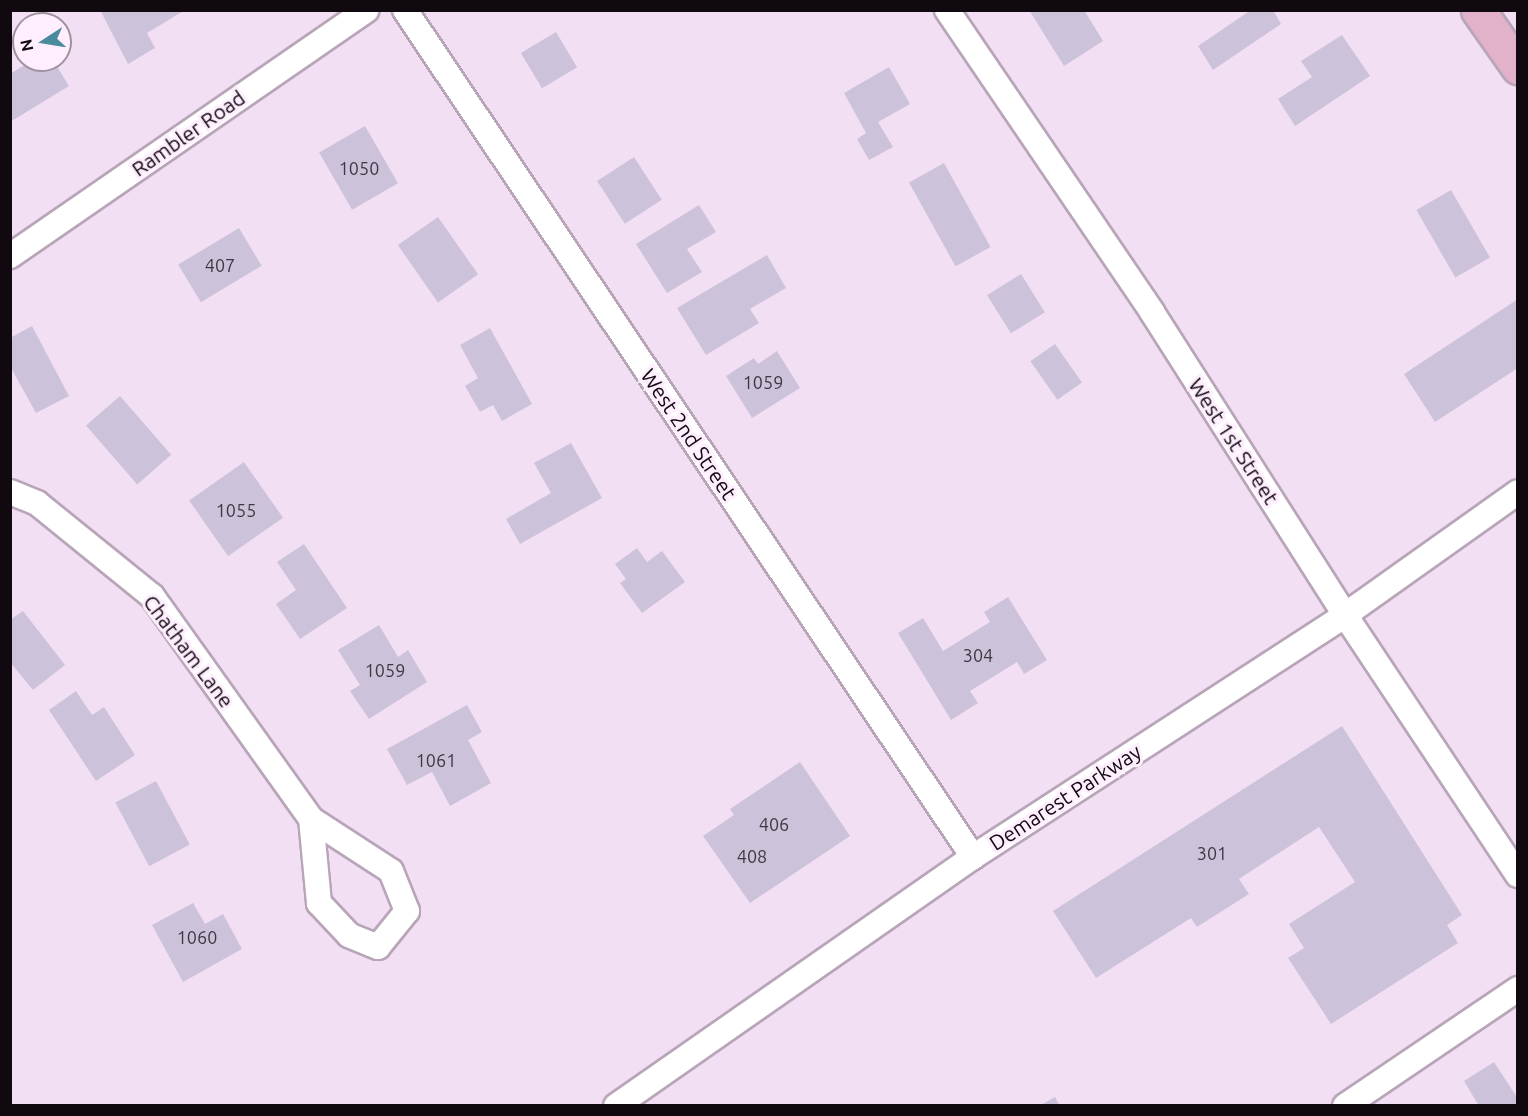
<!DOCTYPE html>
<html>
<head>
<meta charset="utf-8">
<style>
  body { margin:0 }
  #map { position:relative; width:1528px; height:1116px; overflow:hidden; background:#f3dff3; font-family:Ubuntu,sans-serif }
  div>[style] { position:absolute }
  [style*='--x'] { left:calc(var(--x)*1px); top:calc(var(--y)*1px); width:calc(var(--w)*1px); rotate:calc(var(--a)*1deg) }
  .building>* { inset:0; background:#ccc3da; transform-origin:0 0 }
  .roads { filter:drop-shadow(2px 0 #b8a5b8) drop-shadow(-2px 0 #b8a5b8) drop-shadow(0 2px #b8a5b8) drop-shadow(0 -2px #b8a5b8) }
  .street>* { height:24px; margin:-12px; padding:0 12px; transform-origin:12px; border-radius:12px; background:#fff }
  .primary>* { height:33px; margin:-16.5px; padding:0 16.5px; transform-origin:16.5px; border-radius:16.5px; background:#e2b1ca }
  span { translate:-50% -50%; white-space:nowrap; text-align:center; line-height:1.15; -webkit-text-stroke:6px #feeefe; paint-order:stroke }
  .number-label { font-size:18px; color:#3f3842 }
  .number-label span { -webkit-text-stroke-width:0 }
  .street-label { font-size:21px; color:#100a10 }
  .frame { position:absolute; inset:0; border:12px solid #100a10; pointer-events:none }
  .north { position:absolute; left:12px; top:12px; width:60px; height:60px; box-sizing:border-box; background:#feeefe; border:2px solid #9f939f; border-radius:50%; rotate:258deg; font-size:16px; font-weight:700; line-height:24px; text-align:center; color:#100a10 }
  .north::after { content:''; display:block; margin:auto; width:21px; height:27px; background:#488b9c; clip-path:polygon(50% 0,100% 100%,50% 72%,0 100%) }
</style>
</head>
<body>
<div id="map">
  <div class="building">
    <i style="clip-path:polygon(100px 10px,185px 10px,147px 33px,155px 48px,128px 64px)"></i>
    <i style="clip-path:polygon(1029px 10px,1084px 10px,1103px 41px,1064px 66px)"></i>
    <i style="clip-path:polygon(1251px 10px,1273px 10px,1281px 24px,1213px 70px,1198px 46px)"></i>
    <i style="left:556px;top:32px;width:41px;height:41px;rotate:59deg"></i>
    <i style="clip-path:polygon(1342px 35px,1370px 76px,1295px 126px,1278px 99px,1312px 77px,1301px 61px)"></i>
    <i style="clip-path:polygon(33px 60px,53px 60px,69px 86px,10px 122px,10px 74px)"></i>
    <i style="clip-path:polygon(889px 67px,910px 104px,878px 122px,893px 147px,869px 160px,857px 139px,866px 133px,844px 93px)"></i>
    <i style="left:365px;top:126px;width:66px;height:53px;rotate:60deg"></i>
    <i style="left:634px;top:157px;width:51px;height:44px;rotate:57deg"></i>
    <i style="left:944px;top:163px;width:96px;height:40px;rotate:61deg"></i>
    <i style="left:1451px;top:190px;width:78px;height:40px;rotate:60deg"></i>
    <i style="clip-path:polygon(699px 205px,716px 232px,687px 249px,702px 272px,667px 293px,636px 244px)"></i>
    <i style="left:438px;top:217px;width:70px;height:49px;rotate:55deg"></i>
    <i style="left:239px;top:228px;width:44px;height:71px;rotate:59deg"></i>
    <i style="clip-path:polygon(767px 255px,786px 288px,750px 309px,759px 323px,706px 355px,677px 308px)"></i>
    <i style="left:1021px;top:274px;width:45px;height:40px;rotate:58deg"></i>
    <i style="clip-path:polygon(1518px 299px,1518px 368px,1435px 422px,1404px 374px)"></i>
    <i style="clip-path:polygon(32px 326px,69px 396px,36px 413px,10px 366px,10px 338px)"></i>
    <i style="clip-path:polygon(490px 328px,532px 404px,502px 421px,493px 405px,480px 412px,465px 386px,478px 378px,460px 345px)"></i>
    <i style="left:1055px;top:344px;width:47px;height:30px;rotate:55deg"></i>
    <i style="clip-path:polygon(777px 351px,800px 388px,752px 418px,726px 376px,754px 358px,758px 364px)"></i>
    <i style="left:120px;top:396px;width:78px;height:45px;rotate:49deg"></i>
    <i style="clip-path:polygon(571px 443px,602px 498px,520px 544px,506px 519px,551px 493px,534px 463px)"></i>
    <i style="left:244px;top:462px;width:68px;height:67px;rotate:55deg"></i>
    <i style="clip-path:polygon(304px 544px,347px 608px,300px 639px,276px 604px,296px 590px,277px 562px)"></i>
    <i style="clip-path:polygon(637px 548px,647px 562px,662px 551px,685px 582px,642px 613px,620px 583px,626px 579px,615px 564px)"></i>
    <i style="clip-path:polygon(1008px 597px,1047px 660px,1024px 674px,1017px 662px,970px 691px,978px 703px,951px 720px,898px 633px,923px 618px,943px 651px,990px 622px,984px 612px)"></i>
    <i style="clip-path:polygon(23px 611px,65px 665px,33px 690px,10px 662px,10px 620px)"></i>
    <i style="clip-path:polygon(379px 625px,398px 657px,408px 650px,427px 682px,369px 719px,350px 691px,360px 685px,338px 650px)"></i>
    <i style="clip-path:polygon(76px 691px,92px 715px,104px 707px,135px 755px,96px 781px,49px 710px)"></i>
    <i style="clip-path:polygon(467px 705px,482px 732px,468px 740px,491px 783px,450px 806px,432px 772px,407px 785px,387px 749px)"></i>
    <i style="clip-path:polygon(1342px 726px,1462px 915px,1447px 925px,1458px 943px,1331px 1024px,1288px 958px,1304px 948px,1289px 924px,1355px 882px,1319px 827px,1239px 879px,1249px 894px,1197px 927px,1191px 918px,1096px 978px,1053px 911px)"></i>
    <i style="clip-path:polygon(800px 762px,850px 836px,750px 903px,703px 836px,734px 815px,730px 809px)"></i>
    <i style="left:156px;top:781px;width:72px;height:46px;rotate:62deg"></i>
    <i style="clip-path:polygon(193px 903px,205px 924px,223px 914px,242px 949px,183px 982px,152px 925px)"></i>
    <i style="clip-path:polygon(1494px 1062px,1518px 1099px,1518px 1106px,1479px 1106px,1464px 1081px)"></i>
    <i style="clip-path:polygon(1055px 1097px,1060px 1106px,1039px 1106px)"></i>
  </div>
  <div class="roads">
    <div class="street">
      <i style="--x:405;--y:10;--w:1020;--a:56.15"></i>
      <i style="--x:947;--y:10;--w:365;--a:55.8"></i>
      <i style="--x:1152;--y:312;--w:359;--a:57.5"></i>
      <i style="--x:1345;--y:615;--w:312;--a:56.4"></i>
      <i style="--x:10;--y:256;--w:433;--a:-34.6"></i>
      <i style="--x:10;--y:492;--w:29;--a:22"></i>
      <i style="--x:37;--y:503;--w:148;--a:39"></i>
      <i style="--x:152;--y:596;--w:274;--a:54.5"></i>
      <i style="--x:311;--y:819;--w:95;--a:33"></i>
      <i style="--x:391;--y:871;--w:43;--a:68.2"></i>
      <i style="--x:407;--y:911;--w:46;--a:128.9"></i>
      <i style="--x:378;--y:947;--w:31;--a:-158"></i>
      <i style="--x:349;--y:935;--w:44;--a:-133.2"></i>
      <i style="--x:319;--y:903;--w:84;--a:-95.4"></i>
      <i style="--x:616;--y:1106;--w:435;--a:-34.9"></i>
      <i style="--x:973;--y:857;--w:444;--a:-33"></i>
      <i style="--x:1345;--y:615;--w:212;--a:-35.4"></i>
      <i style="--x:1345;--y:1106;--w:209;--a:-34.1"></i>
    </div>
    <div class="primary">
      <i style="--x:1478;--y:10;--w:70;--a:54.9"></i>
    </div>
  </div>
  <div class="number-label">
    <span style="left:359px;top:168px">1050</span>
    <span style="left:220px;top:265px">407</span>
    <span style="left:763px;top:382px">1059</span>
    <span style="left:236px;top:510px">1055</span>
    <span style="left:978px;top:655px">304</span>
    <span style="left:385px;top:670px">1059</span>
    <span style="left:436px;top:760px">1061</span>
    <span style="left:774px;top:824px">406</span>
    <span style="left:1212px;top:853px">301</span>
    <span style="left:752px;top:856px">408</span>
    <span style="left:197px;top:937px">1060</span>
  </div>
  <div class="street-label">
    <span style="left:188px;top:133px;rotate:-35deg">Rambler Road</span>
    <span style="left:689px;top:434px;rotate:56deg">West 2nd Street</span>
    <span style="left:1234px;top:441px;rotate:57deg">West 1st Street</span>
    <span style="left:189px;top:651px;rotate:53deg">Chatham Lane</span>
    <span style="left:1065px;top:797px;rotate:-33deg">Demarest Parkway</span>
  </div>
  <div class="frame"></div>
  <div class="north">N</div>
</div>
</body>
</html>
